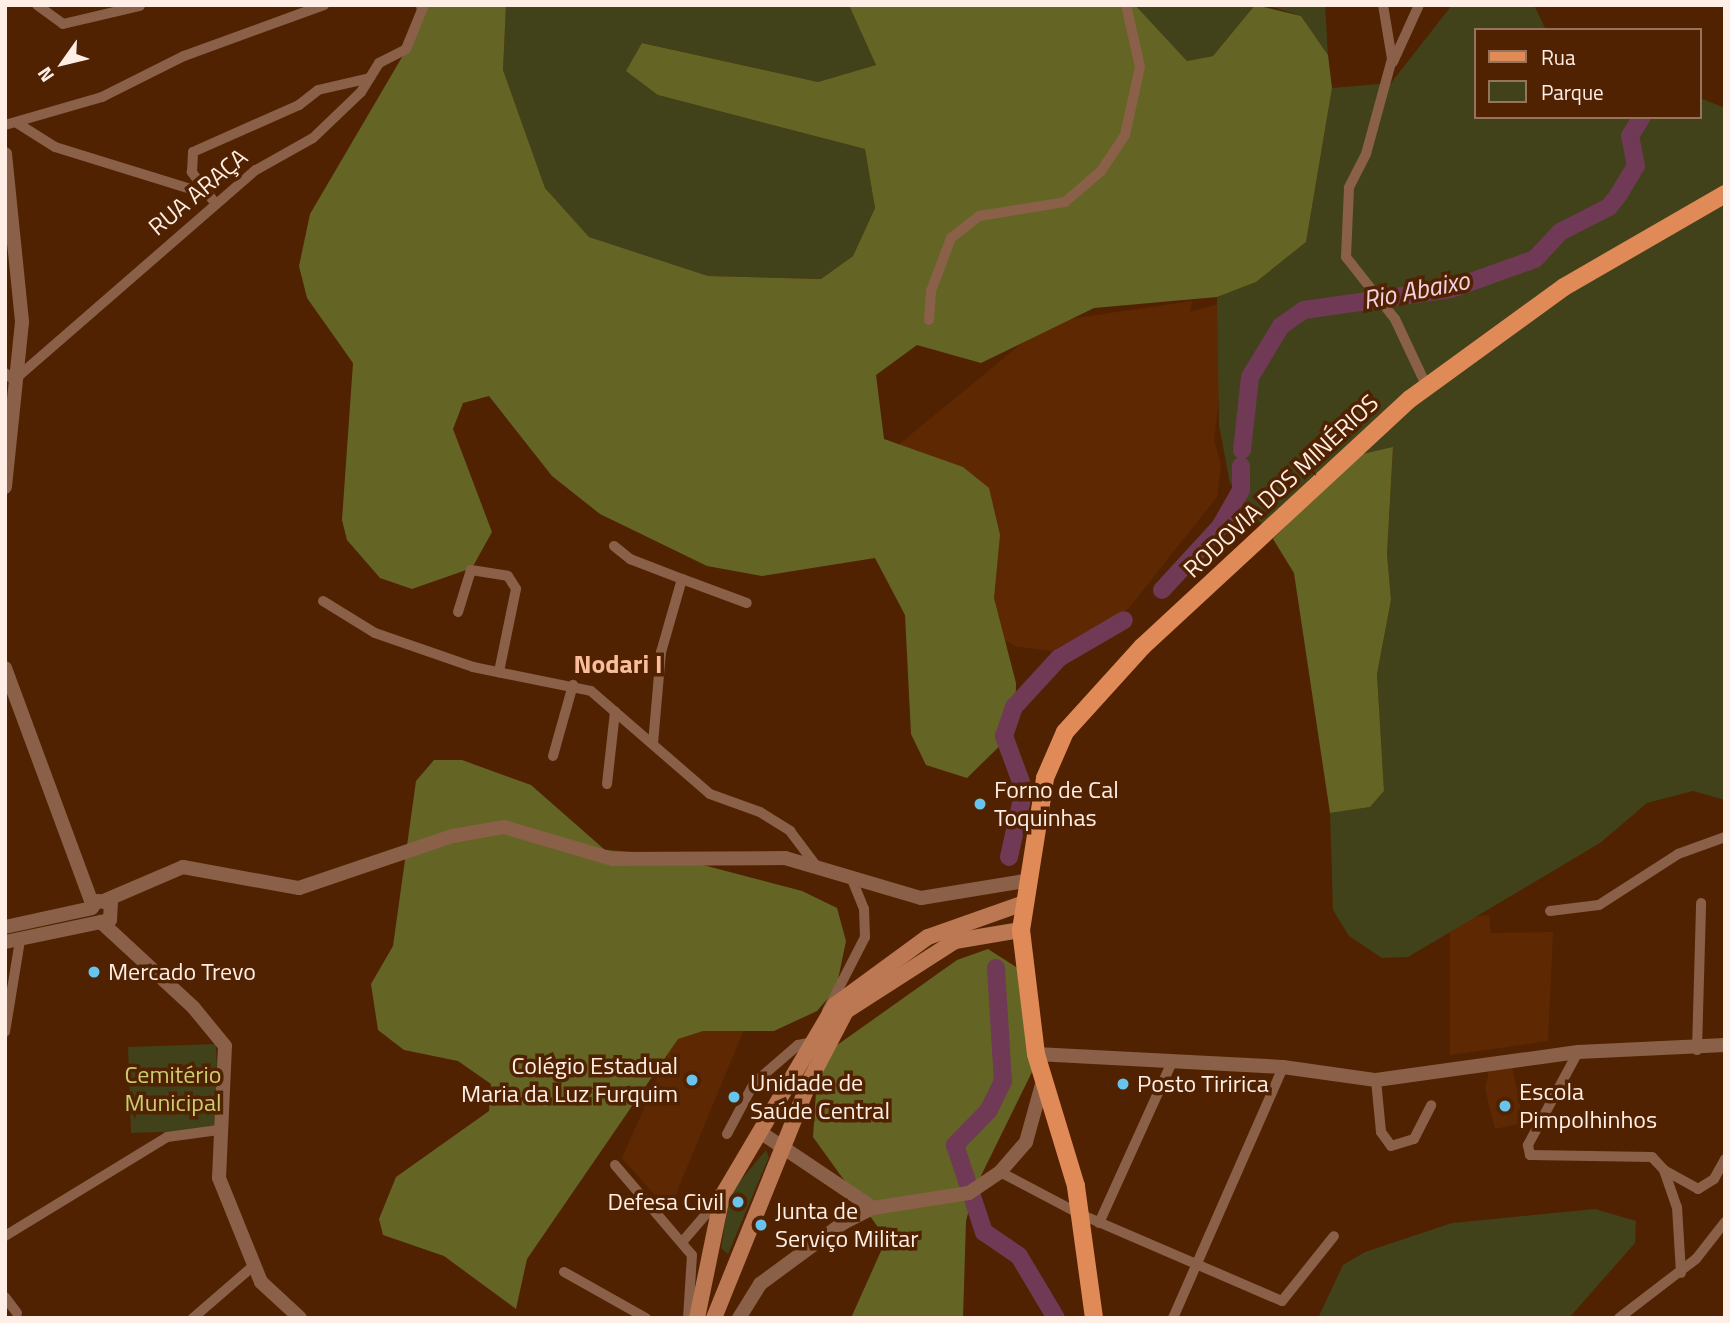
<!DOCTYPE html>
<html>
<head>
<meta charset="utf-8">
<style>
  body { margin:0 }
  #map { position:relative; width:1730px; height:1323px; overflow:hidden; background:#512201; font-family:"Titillium Web",sans-serif }
  div>[style] { position:absolute }
  [style*='--x'] { left:calc(var(--x)*1px); top:calc(var(--y)*1px); width:calc(var(--w)*1px); rotate:calc(var(--a)*1deg) }
  .built>* { inset:0; background:#5e2902 }
  .green>* { inset:0; background:#41421a; transform-origin:0 0 }
  .forest>* { inset:0; background:#646525 }
  .river>* { height:18px; margin:-9px; padding:0 9px; transform-origin:9px; border-radius:9px; background:#703955 }
  .minor>* { height:10px; margin:-5px; padding:0 5px; transform-origin:5px; border-radius:5px; background:#8a6048 }
  .tertiary>* { height:14px; margin:-7px; padding:0 7px; transform-origin:7px; border-radius:7px; background:#8a6048 }
  .secondary>* { height:16px; margin:-8px; padding:0 8px; transform-origin:8px; border-radius:8px; background:#bb7852 }
  .primary>* { height:18px; margin:-9px; padding:0 9px; transform-origin:9px; border-radius:9px; background:#e08a58 }
  .dots>* { width:19px; height:19px; translate:-50% -50%; box-sizing:border-box; border:4px solid #512201; border-radius:50% }
  span { translate:-50% -50%; white-space:nowrap; text-align:center; line-height:1.15; -webkit-text-stroke:7px #512201; paint-order:stroke }
  .street-label { font-size:24px; color:#feeee5 }
  .poi-label { font-size:24px; color:#feeee5 }
  .left { translate:0 -50%; text-align:left }
  .right { translate:-100% -50%; text-align:right }
  .park-label { font-size:24px; color:#cbcd71 }
  .water-label { font-size:26px; color:#f4d0e0; font-style:italic }
  .neighbourhood-label { font-size:26px; color:#f9bd9c; font-weight:700 }
  .frame { position:absolute; inset:0; border:7px solid #feeee5; pointer-events:none }
  .legend { position:absolute; left:1474px; top:28px; width:228px; height:91px; box-sizing:border-box; background:#512201; border:2px solid #96745c; margin:0; padding:9px 12px; list-style:none; font-size:21px; color:#feeee5 }
  .legend li { display:flex; align-items:center; gap:14px; height:35px }
  .legend b { width:35px; border:2px solid #96745c }
  .north { position:absolute; left:28px; top:28px; width:70px; height:70px; -webkit-text-stroke:5px #512201; paint-order:stroke; rotate:236deg; font-size:19px; font-weight:700; line-height:28px; text-align:center; color:#feeee5 }
  .north::after { content:''; display:block; margin:auto; width:24px; height:32px; background:#feeee5; clip-path:polygon(50% 0,100% 100%,50% 72%,0 100%) }
</style>
</head>
<body>
<div id="map">
  <div class="built">
    <i style="clip-path:polygon(1192px 301px,1190px 312px,1231px 301px,1214px 440px,1221px 466px,1217px 497px,1128px 609px,1052px 651px,1015px 646px,987px 630px,897px 446px,1021px 344px,1063px 320px)"></i>
    <i style="clip-path:polygon(1489px 915px,1491px 933px,1553px 932px,1548px 1041px,1450px 1055px,1450px 920px)"></i>
    <i style="clip-path:polygon(697px 988px,750px 1015px,669px 1211px,622px 1158px)"></i>
    <i style="clip-path:polygon(1512px 1066px,1524px 1123px,1495px 1129px,1485px 1089px,1489px 1071px)"></i>
  </div>
  <div class="green">
    <i style="clip-path:polygon(506px 5px,851px 6px,876px 65px,818px 82px,643px 43px,658px 95px,865px 149px,875px 208px,853px 256px,821px 279px,708px 276px,589px 237px,545px 188px,503px 70px)"></i>
    <i style="clip-path:polygon(1135px 5px,1255px 5px,1213px 56px,1187px 61px)"></i>
    <i style="clip-path:polygon(1267px 5px,1325px 5px,1328px 55px,1301px 16px)"></i>
    <i style="clip-path:polygon(1452px 5px,1534px 5px,1546px 30px,1476px 30px,1476px 117px,1700px 117px,1700px 98px,1725px 108px,1725px 800px,1693px 791px,1647px 803px,1600px 843px,1408px 957px,1382px 958px,1349px 936px,1333px 910px,1330px 813px,1370px 807px,1384px 791px,1377px 674px,1391px 600px,1387px 554px,1393px 448px,1354px 456px,1273px 539px,1230px 483px,1219px 425px,1217px 297px,1256px 282px,1306px 242px,1332px 88px,1391px 83px)"></i>
    <i style="left:216px;top:1044px;width:86px;height:88px;rotate:88deg"></i>
    <i style="clip-path:polygon(766px 1150px,769px 1157px,728px 1254px,721px 1248px,730px 1193px)"></i>
    <i style="clip-path:polygon(1595px 1209px,1636px 1221px,1635px 1243px,1569px 1318px,1318px 1318px,1343px 1265px,1365px 1252px,1452px 1223px)"></i>
  </div>
  <div class="forest">
    <i style="clip-path:polygon(415px 5px,506px 5px,503px 70px,545px 188px,589px 237px,708px 276px,821px 279px,853px 256px,875px 208px,865px 149px,658px 95px,626px 71px,642px 43px,818px 82px,876px 65px,849px 5px,1135px 5px,1187px 61px,1213px 56px,1255px 5px,1301px 16px,1328px 55px,1332px 88px,1306px 242px,1256px 282px,1217px 297px,1094px 308px,981px 363px,917px 345px,876px 375px,884px 439px,963px 467px,989px 488px,1000px 535px,994px 598px,1016px 683px,1015px 731px,967px 778px,926px 765px,911px 734px,905px 615px,875px 558px,762px 576px,707px 566px,600px 514px,552px 476px,489px 396px,463px 403px,453px 429px,492px 532px,472px 568px,412px 589px,380px 578px,347px 540px,342px 520px,353px 363px,307px 298px,299px 266px,310px 214px,422px 23px)"></i>
    <i style="clip-path:polygon(1393px 447px,1387px 554px,1391px 600px,1377px 674px,1384px 791px,1370px 807px,1330px 813px,1294px 573px,1273px 539px,1354px 456px)"></i>
    <i style="clip-path:polygon(434px 760px,462px 760px,531px 785px,605px 850px,661px 854px,802px 891px,837px 908px,846px 941px,836px 989px,817px 1011px,774px 1031px,703px 1031px,678px 1039px,527px 1259px,516px 1309px,444px 1256px,383px 1235px,379px 1219px,396px 1177px,489px 1111px,491px 1084px,458px 1061px,404px 1050px,378px 1030px,371px 984px,393px 946px,416px 781px)"></i>
    <i style="clip-path:polygon(988px 949px,1019px 969px,1032px 1013px,1032px 1072px,974px 1190px,966px 1221px,963px 1318px,851px 1318px,881px 1251px,880px 1230px,813px 1137px,817px 1078px,833px 1048px,957px 960px)"></i>
  </div>
  <div class="river">
    <i style="--x:1242;--y:450;--w:73;--a:-83.7"></i>
    <i style="--x:1250;--y:377;--w:60;--a:-58.7"></i>
    <i style="--x:1281;--y:326;--w:28;--a:-35"></i>
    <i style="--x:1304;--y:310;--w:148;--a:-8.1"></i>
    <i style="--x:1451;--y:289;--w:89;--a:-19.7"></i>
    <i style="--x:1535;--y:259;--w:37;--a:-47"></i>
    <i style="--x:1560;--y:232;--w:55;--a:-27"></i>
    <i style="--x:1609;--y:207;--w:16;--a:-52"></i>
    <i style="--x:1619;--y:194;--w:33;--a:-59"></i>
    <i style="--x:1636;--y:166;--w:31;--a:-101"></i>
    <i style="--x:1630;--y:136;--w:22;--a:-58"></i>
    <i style="--x:1162;--y:590;--w:86;--a:-47.4"></i>
    <i style="--x:1220;--y:527;--w:43;--a:-60.4"></i>
    <i style="--x:1241;--y:490;--w:24;--a:-90"></i>
    <i style="--x:1009;--y:857;--w:69;--a:-77.4"></i>
    <i style="--x:1024;--y:790;--w:58;--a:-110.3"></i>
    <i style="--x:1004;--y:736;--w:31;--a:-71"></i>
    <i style="--x:1014;--y:707;--w:67;--a:-47.4"></i>
    <i style="--x:1059;--y:658;--w:75;--a:-30.3"></i>
    <i style="--x:996;--y:968;--w:113;--a:86.5"></i>
    <i style="--x:1003;--y:1081;--w:32;--a:116"></i>
    <i style="--x:989;--y:1110;--w:49;--a:134.2"></i>
    <i style="--x:955;--y:1145;--w:92;--a:71.6"></i>
    <i style="--x:984;--y:1232;--w:42;--a:34.4"></i>
    <i style="--x:1019;--y:1256;--w:72;--a:59.2"></i>
  </div>
  <div class="minor">
    <i style="--x:37;--y:5;--w:32;--a:36"></i>
    <i style="--x:63;--y:24;--w:79;--a:-13.2"></i>
    <i style="--x:1383;--y:5;--w:55;--a:80.5"></i>
    <i style="--x:1392;--y:59;--w:98;--a:105.3"></i>
    <i style="--x:1366;--y:154;--w:38;--a:117"></i>
    <i style="--x:1349;--y:188;--w:69;--a:92.5"></i>
    <i style="--x:1346;--y:257;--w:79;--a:51.7"></i>
    <i style="--x:1395;--y:319;--w:75;--a:64.8"></i>
    <i style="--x:1393;--y:62;--w:63;--a:-65.5"></i>
    <i style="--x:17;--y:123;--w:45;--a:32.3"></i>
    <i style="--x:55;--y:147;--w:159;--a:17.2"></i>
    <i style="--x:5;--y:125;--w:101;--a:-16.1"></i>
    <i style="--x:102;--y:97;--w:92;--a:-26.6"></i>
    <i style="--x:184;--y:56;--w:149;--a:-20"></i>
    <i style="--x:215;--y:203;--w:39;--a:-127"></i>
    <i style="--x:192;--y:172;--w:20;--a:-87"></i>
    <i style="--x:193;--y:152;--w:116;--a:-23.9"></i>
    <i style="--x:299;--y:105;--w:24;--a:-38"></i>
    <i style="--x:318;--y:90;--w:53;--a:-13"></i>
    <i style="--x:929;--y:320;--w:29;--a:-86"></i>
    <i style="--x:931;--y:291;--w:57;--a:-69.3"></i>
    <i style="--x:951;--y:238;--w:36;--a:-38"></i>
    <i style="--x:979;--y:216;--w:87;--a:-9.2"></i>
    <i style="--x:1065;--y:202;--w:48;--a:-40.7"></i>
    <i style="--x:1101;--y:171;--w:43;--a:-56.3"></i>
    <i style="--x:1125;--y:135;--w:70;--a:-77.6"></i>
    <i style="--x:1140;--y:67;--w:64;--a:-102.7"></i>
    <i style="--x:5;--y:373;--w:11;--a:38"></i>
    <i style="--x:14;--y:380;--w:320;--a:-41"></i>
    <i style="--x:256;--y:170;--w:65;--a:-29.3"></i>
    <i style="--x:313;--y:138;--w:66;--a:-43.8"></i>
    <i style="--x:361;--y:92;--w:34;--a:-58"></i>
    <i style="--x:379;--y:63;--w:30;--a:-27"></i>
    <i style="--x:406;--y:49;--w:48;--a:-67.8"></i>
    <i style="--x:614;--y:546;--w:21;--a:39"></i>
    <i style="--x:630;--y:559;--w:56;--a:21"></i>
    <i style="--x:682;--y:579;--w:76;--a:106"></i>
    <i style="--x:661;--y:652;--w:91;--a:95"></i>
    <i style="--x:682;--y:579;--w:69;--a:20.3"></i>
    <i style="--x:323;--y:601;--w:61;--a:31.6"></i>
    <i style="--x:375;--y:633;--w:104;--a:19.1"></i>
    <i style="--x:473;--y:667;--w:120;--a:11.5"></i>
    <i style="--x:591;--y:691;--w:157;--a:40.9"></i>
    <i style="--x:710;--y:794;--w:53;--a:19.8"></i>
    <i style="--x:760;--y:812;--w:36;--a:32"></i>
    <i style="--x:790;--y:831;--w:40;--a:53"></i>
    <i style="--x:458;--y:612;--w:44;--a:-72.8"></i>
    <i style="--x:471;--y:570;--w:37;--a:9"></i>
    <i style="--x:508;--y:576;--w:15;--a:58"></i>
    <i style="--x:516;--y:589;--w:85;--a:101.6"></i>
    <i style="--x:553;--y:756;--w:74;--a:-74.3"></i>
    <i style="--x:607;--y:784;--w:73;--a:-83.7"></i>
    <i style="--x:1550;--y:911;--w:49;--a:-7"></i>
    <i style="--x:1599;--y:905;--w:94;--a:-32.8"></i>
    <i style="--x:1678;--y:854;--w:50;--a:-19.9"></i>
    <i style="--x:827;--y:1011;--w:83;--a:-62.8"></i>
    <i style="--x:865;--y:937;--w:28;--a:-92"></i>
    <i style="--x:864;--y:909;--w:31;--a:-112"></i>
    <i style="--x:5;--y:1032;--w:93;--a:-80.7"></i>
    <i style="--x:1697;--y:1050;--w:147;--a:-88.4"></i>
    <i style="--x:1578;--y:1052;--w:106;--a:118.3"></i>
    <i style="--x:1528;--y:1145;--w:10;--a:79"></i>
    <i style="--x:1530;--y:1155;--w:122;--a:0.9"></i>
    <i style="--x:1652;--y:1157;--w:18;--a:47"></i>
    <i style="--x:1664;--y:1170;--w:39;--a:71"></i>
    <i style="--x:1677;--y:1207;--w:66;--a:86.5"></i>
    <i style="--x:1376;--y:1080;--w:52;--a:84.5"></i>
    <i style="--x:1381;--y:1132;--w:17;--a:54"></i>
    <i style="--x:1391;--y:1146;--w:24;--a:-17"></i>
    <i style="--x:1414;--y:1139;--w:38;--a:-63"></i>
    <i style="--x:727;--y:1134;--w:58;--a:-62.1"></i>
    <i style="--x:754;--y:1083;--w:58;--a:-40.8"></i>
    <i style="--x:798;--y:1045;--w:15;--a:-11"></i>
    <i style="--x:615;--y:1165;--w:118;--a:49.5"></i>
    <i style="--x:692;--y:1255;--w:63;--a:93.6"></i>
    <i style="--x:1664;--y:1170;--w:39;--a:29"></i>
    <i style="--x:1698;--y:1189;--w:19;--a:-32"></i>
    <i style="--x:1714;--y:1179;--w:23;--a:-61"></i>
    <i style="--x:1000;--y:1172;--w:90;--a:27.7"></i>
    <i style="--x:1080;--y:1214;--w:220;--a:23.3"></i>
    <i style="--x:1282;--y:1301;--w:83;--a:-51.3"></i>
    <i style="--x:1099;--y:1223;--w:175;--a:-65.6"></i>
    <i style="--x:5;--y:1236;--w:190;--a:-31.4"></i>
    <i style="--x:167;--y:1137;--w:52;--a:-7.7"></i>
    <i style="--x:683;--y:1241;--w:57;--a:-49.3"></i>
    <i style="--x:564;--y:1272;--w:94;--a:29.3"></i>
    <i style="--x:5;--y:1297;--w:20;--a:53"></i>
    <i style="--x:193;--y:1318;--w:78;--a:-40.8"></i>
    <i style="--x:1173;--y:1318;--w:274;--a:-66.3"></i>
    <i style="--x:1619;--y:1318;--w:97;--a:-37.5"></i>
    <i style="--x:1696;--y:1259;--w:47;--a:-51.9"></i>
  </div>
  <div class="tertiary">
    <i style="--x:5;--y:154;--w:169;--a:84.2"></i>
    <i style="--x:22;--y:322;--w:166;--a:95.9"></i>
    <i style="--x:5;--y:668;--w:254;--a:69.7"></i>
    <i style="--x:106;--y:900;--w:84;--a:-23.2"></i>
    <i style="--x:183;--y:867;--w:118;--a:10.3"></i>
    <i style="--x:299;--y:888;--w:163;--a:-18.7"></i>
    <i style="--x:453;--y:836;--w:52;--a:-10"></i>
    <i style="--x:504;--y:827;--w:114;--a:16.4"></i>
    <i style="--x:613;--y:859;--w:172;--a:-0.3"></i>
    <i style="--x:785;--y:858;--w:142;--a:16.4"></i>
    <i style="--x:921;--y:898;--w:105;--a:-9.3"></i>
    <i style="--x:101;--y:922;--w:125;--a:42.7"></i>
    <i style="--x:193;--y:1007;--w:50;--a:50.6"></i>
    <i style="--x:225;--y:1046;--w:132;--a:92.6"></i>
    <i style="--x:219;--y:1178;--w:112;--a:68"></i>
    <i style="--x:261;--y:1282;--w:53;--a:42.7"></i>
    <i style="--x:5;--y:927;--w:89;--a:-12.3"></i>
    <i style="--x:5;--y:942;--w:107;--a:-11.8"></i>
    <i style="--x:110;--y:920;--w:17;--a:-87"></i>
    <i style="--x:111;--y:903;--w:13;--a:-171"></i>
    <i style="--x:1036;--y:1054;--w:247;--a:3"></i>
    <i style="--x:1283;--y:1067;--w:94;--a:8"></i>
    <i style="--x:1376;--y:1080;--w:204;--a:-7.9"></i>
    <i style="--x:1578;--y:1052;--w:147;--a:-2.7"></i>
    <i style="--x:760;--y:1132;--w:136;--a:33.9"></i>
    <i style="--x:739;--y:1318;--w:40;--a:-58"></i>
    <i style="--x:760;--y:1284;--w:103;--a:-36.3"></i>
    <i style="--x:843;--y:1223;--w:34;--a:-27"></i>
    <i style="--x:873;--y:1208;--w:97;--a:-8.9"></i>
    <i style="--x:969;--y:1193;--w:37;--a:-34"></i>
    <i style="--x:1000;--y:1172;--w:40;--a:-49"></i>
    <i style="--x:1026;--y:1142;--w:67;--a:-74.5"></i>
  </div>
  <div class="secondary">
    <i style="--x:697;--y:1318;--w:125;--a:-78.4"></i>
    <i style="--x:722;--y:1196;--w:222;--a:-59.4"></i>
    <i style="--x:835;--y:1005;--w:115;--a:-36.2"></i>
    <i style="--x:928;--y:937;--w:99;--a:-19.5"></i>
    <i style="--x:714;--y:1318;--w:259;--a:-68"></i>
    <i style="--x:811;--y:1078;--w:76;--a:-62.4"></i>
    <i style="--x:846;--y:1011;--w:130;--a:-32.7"></i>
    <i style="--x:955;--y:941;--w:67;--a:-9.5"></i>
  </div>
  <div class="primary">
    <i style="--x:1094;--y:1318;--w:133;--a:-97.8"></i>
    <i style="--x:1076;--y:1186;--w:138;--a:-106.9"></i>
    <i style="--x:1036;--y:1054;--w:125;--a:-96.9"></i>
    <i style="--x:1021;--y:930;--w:154;--a:-81"></i>
    <i style="--x:1045;--y:778;--w:50;--a:-66.5"></i>
    <i style="--x:1065;--y:732;--w:115;--a:-47.8"></i>
    <i style="--x:1142;--y:647;--w:365;--a:-42.8"></i>
    <i style="--x:1410;--y:399;--w:190;--a:-36"></i>
    <i style="--x:1564;--y:287;--w:186;--a:-30"></i>
  </div>
  <div class="dots">
    <i style="left:980px;top:804px;background:#66c4ef"></i>
    <i style="left:94px;top:972px;background:#66c4ef"></i>
    <i style="left:692px;top:1080px;background:#66c4ef"></i>
    <i style="left:1123px;top:1084px;background:#66c4ef"></i>
    <i style="left:734px;top:1097px;background:#66c4ef"></i>
    <i style="left:1505px;top:1106px;background:#66c4ef"></i>
    <i style="left:738px;top:1202px;background:#66c4ef"></i>
    <i style="left:761px;top:1225px;background:#66c4ef"></i>
  </div>
  <div class="street-label">
    <span style="left:198px;top:192px;rotate:-40deg">RUA ARAÇA</span>
    <span style="left:1281px;top:486px;rotate:-43deg">RODOVIA DOS MINÉRIOS</span>
  </div>
  <div class="poi-label">
    <span class="left" style="left:994px;top:804px">Forno de Cal<br>Toquinhas</span>
    <span class="left" style="left:108px;top:972px">Mercado Trevo</span>
    <span class="right" style="left:678px;top:1080px">Colégio Estadual<br>Maria da Luz Furquim</span>
    <span class="left" style="left:750px;top:1097px">Unidade de<br>Saúde Central</span>
    <span class="left" style="left:1137px;top:1084px">Posto Tiririca</span>
    <span class="left" style="left:1519px;top:1106px">Escola<br>Pimpolhinhos</span>
    <span class="right" style="left:724px;top:1202px">Defesa Civil</span>
    <span class="left" style="left:775px;top:1225px">Junta de<br>Serviço Militar</span>
  </div>
  <div class="park-label">
    <span style="left:173px;top:1089px">Cemitério<br>Municipal</span>
  </div>
  <div class="water-label">
    <span style="left:1416px;top:290px;rotate:-11deg">Rio Abaixo</span>
  </div>
  <div class="neighbourhood-label">
    <span style="left:618px;top:664px">Nodari I</span>
  </div>
  <div class="frame"></div>
  <ul class="legend">
  <li><b style="height:9px;background:#e08a58"></b>Rua</li>
  <li><b style="height:19px;background:#41421a"></b>Parque</li>
  </ul>
  <div class="north">N</div>
</div>
</body>
</html>
